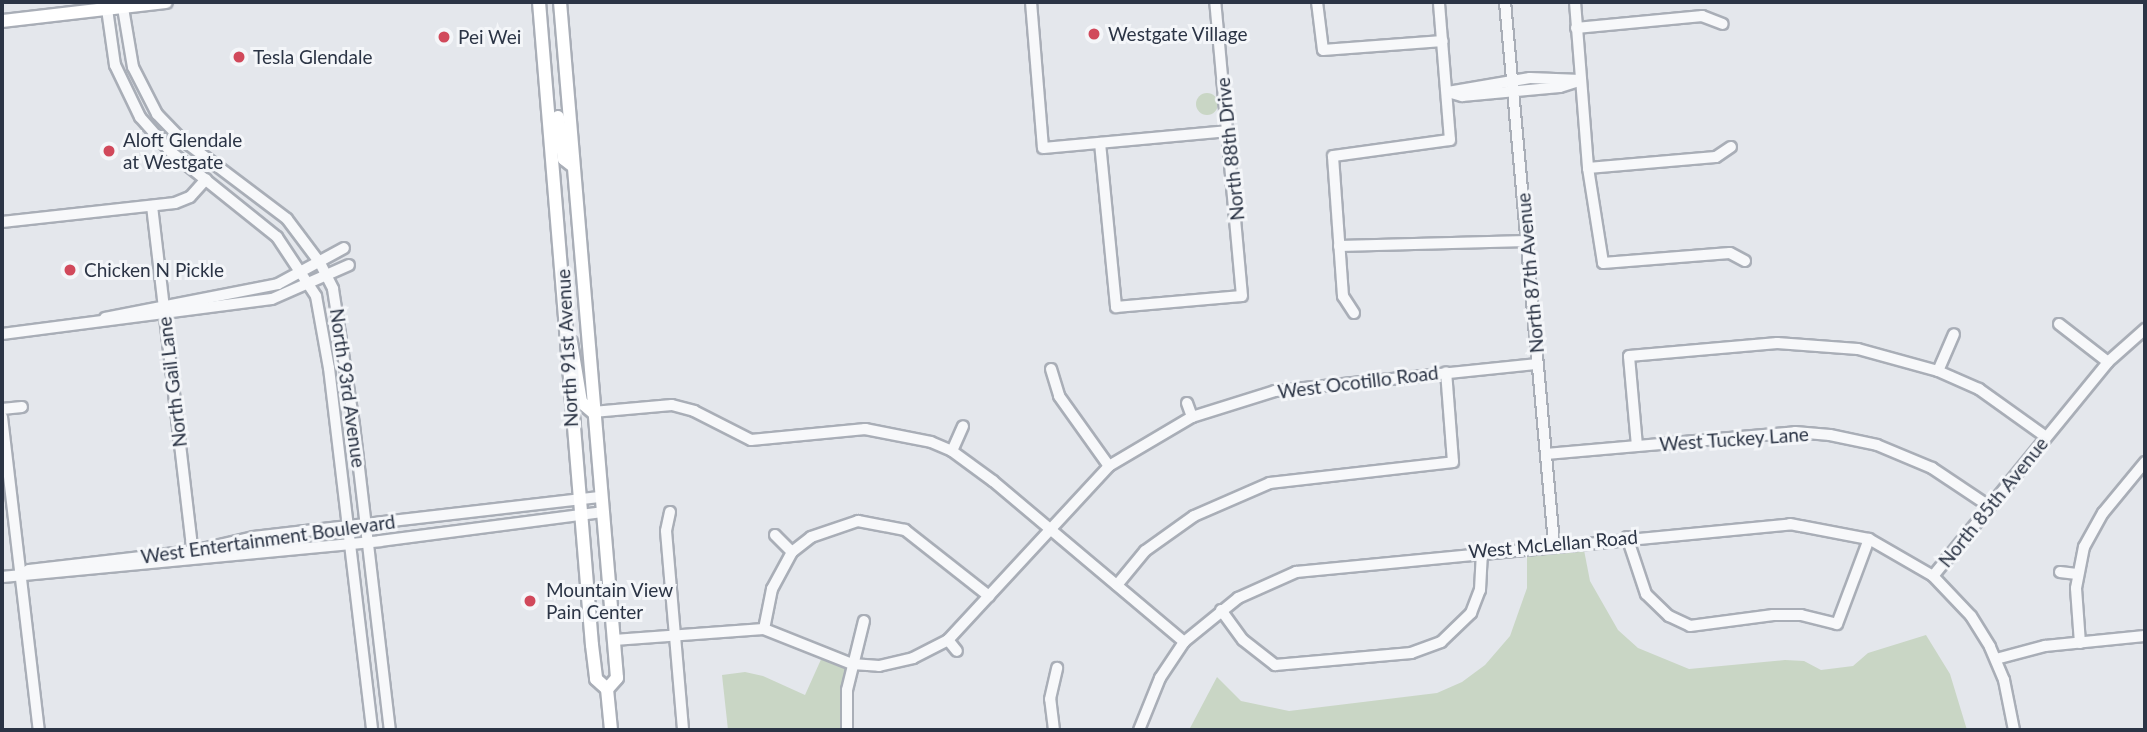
<!DOCTYPE html>
<html>
<head>
<meta charset="utf-8">
<style>
  body { margin:0 }
  #map { position:relative; width:2147px; height:732px; overflow:hidden; background:#e4e7ec; font-family:Lato,sans-serif }
  div>[style] { position:absolute }
  [style*='--x'] { left:calc(var(--x)*1px); top:calc(var(--y)*1px); width:calc(var(--w)*1px); rotate:calc(var(--a)*1deg) }
  .green>* { inset:0; background:#c9d6c5 }
  .round { border-radius:50% }
  .roads { filter:drop-shadow(2px 0 #a9aeb7) drop-shadow(-2px 0 #a9aeb7) drop-shadow(0 2px #a9aeb7) drop-shadow(0 -2px #a9aeb7) }
  .minor>* { height:10px; margin:-5px; padding:0 5px; transform-origin:5px; border-radius:5px; background:#f7f8fa }
  .major>* { height:12px; margin:-6px; padding:0 6px; transform-origin:6px; border-radius:6px; background:#fff }
  .dots>* { width:19px; height:19px; translate:-50% -50%; box-sizing:border-box; border:4px solid #f4f6f9; border-radius:50% }
  span { translate:-50% -50%; white-space:nowrap; text-align:center; line-height:1.15; -webkit-text-stroke:6px #f4f6f9; paint-order:stroke }
  .poi-label { font-size:19px; color:#2b3445 }
  .left { translate:0 -50%; text-align:left }
  .street-label { font-size:19px; color:#2b3445 }
  .frame { position:absolute; inset:0; border:4px solid #2b3445; pointer-events:none }
</style>
</head>
<body>
<div id="map">
  <div class="green">
    <i class="round" style="left:1196px;top:93px;width:22px;height:22px"></i>
    <i style="clip-path:polygon(1584px 550px,1590px 581px,1618px 630px,1638px 648px,1689px 669px,1785px 660px,1804px 661px,1821px 670px,1853px 666px,1868px 653px,1926px 635px,1950px 674px,1967px 730px,1189px 730px,1217px 677px,1241px 701px,1289px 711px,1437px 693px,1462px 682px,1485px 665px,1510px 636px,1527px 588px,1527px 556px)"></i>
    <i style="clip-path:polygon(823px 655px,852px 664px,847px 730px,728px 730px,722px 675px,745px 672px,763px 676px,805px 695px)"></i>
  </div>
  <div class="roads">
    <div class="minor">
      <i style="--x:106;--y:2;--w:64;--a:81.9"></i>
      <i style="--x:115;--y:65;--w:58;--a:64.3"></i>
      <i style="--x:140;--y:117;--w:47;--a:48.5"></i>
      <i style="--x:171;--y:152;--w:136;--a:38.7"></i>
      <i style="--x:277;--y:237;--w:71;--a:56.5"></i>
      <i style="--x:316;--y:296;--w:73;--a:79.8"></i>
      <i style="--x:329;--y:368;--w:365;--a:83.2"></i>
      <i style="--x:122;--y:2;--w:66;--a:80.4"></i>
      <i style="--x:133;--y:67;--w:53;--a:62.9"></i>
      <i style="--x:157;--y:114;--w:33;--a:46"></i>
      <i style="--x:180;--y:138;--w:134;--a:37.1"></i>
      <i style="--x:287;--y:219;--w:55;--a:53.1"></i>
      <i style="--x:320;--y:263;--w:29;--a:63"></i>
      <i style="--x:333;--y:289;--w:138;--a:81.2"></i>
      <i style="--x:354;--y:425;--w:307;--a:83.3"></i>
      <i style="--x:1031;--y:2;--w:146;--a:85.3"></i>
      <i style="--x:1043;--y:148;--w:187;--a:-5.2"></i>
      <i style="--x:1317;--y:2;--w:48;--a:82.9"></i>
      <i style="--x:1323;--y:50;--w:120;--a:-4.3"></i>
      <i style="--x:1505;--y:2;--w:544;--a:84.83"></i>
      <i style="--x:1575;--y:2;--w:167;--a:85.5"></i>
      <i style="--x:1588;--y:168;--w:96;--a:81"></i>
      <i style="--x:1603;--y:263;--w:127;--a:-4.5"></i>
      <i style="--x:1730;--y:253;--w:17;--a:28"></i>
      <i style="--x:1576;--y:28;--w:127;--a:-5.4"></i>
      <i style="--x:1702;--y:16;--w:22;--a:21"></i>
      <i style="--x:1448;--y:92;--w:83;--a:-9.7"></i>
      <i style="--x:1530;--y:78;--w:51;--a:2.2"></i>
      <i style="--x:1448;--y:92;--w:15;--a:16"></i>
      <i style="--x:1462;--y:96;--w:98;--a:-5.2"></i>
      <i style="--x:1560;--y:87;--w:19;--a:-18"></i>
      <i style="--x:1100;--y:143;--w:165;--a:84.4"></i>
      <i style="--x:1116;--y:307;--w:126;--a:-5"></i>
      <i style="--x:1242;--y:296;--w:295;--a:-95.2"></i>
      <i style="--x:1588;--y:168;--w:128;--a:-4.9"></i>
      <i style="--x:1716;--y:157;--w:18;--a:-34"></i>
      <i style="--x:152;--y:206;--w:350;--a:83.3"></i>
      <i style="--x:2;--y:222;--w:174;--a:-6.3"></i>
      <i style="--x:175;--y:203;--w:16;--a:-22"></i>
      <i style="--x:190;--y:197;--w:24;--a:-48"></i>
      <i style="--x:1339;--y:246;--w:188;--a:-1.5"></i>
      <i style="--x:1354;--y:313;--w:20;--a:-123"></i>
      <i style="--x:1343;--y:296;--w:140;--a:-94.1"></i>
      <i style="--x:1333;--y:156;--w:118;--a:-7.8"></i>
      <i style="--x:1450;--y:140;--w:138;--a:-94.6"></i>
      <i style="--x:105;--y:318;--w:176;--a:-11.1"></i>
      <i style="--x:278;--y:284;--w:75;--a:-28.6"></i>
      <i style="--x:2059;--y:324;--w:62;--a:37.8"></i>
      <i style="--x:2;--y:334;--w:272;--a:-7.4"></i>
      <i style="--x:272;--y:299;--w:84;--a:-23.8"></i>
      <i style="--x:1051;--y:369;--w:28;--a:73"></i>
      <i style="--x:1059;--y:396;--w:86;--a:54.5"></i>
      <i style="--x:1938;--y:371;--w:40;--a:-66.6"></i>
      <i style="--x:1187;--y:403;--w:15;--a:70"></i>
      <i style="--x:2;--y:409;--w:20;--a:-6"></i>
      <i style="--x:593;--y:412;--w:79;--a:-5.1"></i>
      <i style="--x:672;--y:405;--w:23;--a:15"></i>
      <i style="--x:694;--y:411;--w:64;--a:27"></i>
      <i style="--x:751;--y:440;--w:115;--a:-5.5"></i>
      <i style="--x:865;--y:429;--w:67;--a:11.1"></i>
      <i style="--x:931;--y:442;--w:23;--a:23"></i>
      <i style="--x:952;--y:451;--w:51;--a:36.2"></i>
      <i style="--x:993;--y:481;--w:250;--a:40.1"></i>
      <i style="--x:2;--y:417;--w:315;--a:83.3"></i>
      <i style="--x:1637;--y:446;--w:90;--a:-95.1"></i>
      <i style="--x:1629;--y:356;--w:149;--a:-5"></i>
      <i style="--x:1777;--y:343;--w:81;--a:4.2"></i>
      <i style="--x:1858;--y:349;--w:83;--a:15.4"></i>
      <i style="--x:1938;--y:371;--w:45;--a:23.7"></i>
      <i style="--x:1979;--y:389;--w:82;--a:35.6"></i>
      <i style="--x:952;--y:451;--w:27;--a:-66"></i>
      <i style="--x:1546;--y:454;--w:250;--a:-5"></i>
      <i style="--x:1795;--y:432;--w:35;--a:5"></i>
      <i style="--x:1830;--y:435;--w:48;--a:12"></i>
      <i style="--x:1877;--y:445;--w:60;--a:22.7"></i>
      <i style="--x:1932;--y:468;--w:69;--a:33.7"></i>
      <i style="--x:670;--y:512;--w:19;--a:102"></i>
      <i style="--x:666;--y:531;--w:200;--a:85.1"></i>
      <i style="--x:775;--y:535;--w:24;--a:45"></i>
      <i style="--x:1627;--y:537;--w:60;--a:71.6"></i>
      <i style="--x:1646;--y:594;--w:32;--a:44"></i>
      <i style="--x:1669;--y:616;--w:23;--a:25"></i>
      <i style="--x:1690;--y:626;--w:84;--a:-7.5"></i>
      <i style="--x:1773;--y:615;--w:28;--a:0"></i>
      <i style="--x:1801;--y:615;--w:37;--a:14"></i>
      <i style="--x:1837;--y:624;--w:91;--a:-69.4"></i>
      <i style="--x:2060;--y:572;--w:17;--a:7"></i>
      <i style="--x:20;--y:575;--w:10;--a:-29"></i>
      <i style="--x:29;--y:570;--w:165;--a:-6.6"></i>
      <i style="--x:193;--y:551;--w:63;--a:-12.9"></i>
      <i style="--x:254;--y:537;--w:349;--a:-6.6"></i>
      <i style="--x:1933;--y:576;--w:276;--a:-50.7"></i>
      <i style="--x:2108;--y:362;--w:50;--a:-41.7"></i>
      <i style="--x:2;--y:577;--w:380;--a:-5.4"></i>
      <i style="--x:380;--y:541;--w:224;--a:-7.4"></i>
      <i style="--x:1117;--y:585;--w:44;--a:-50.5"></i>
      <i style="--x:1145;--y:551;--w:60;--a:-35.5"></i>
      <i style="--x:1194;--y:516;--w:83;--a:-23.5"></i>
      <i style="--x:1270;--y:483;--w:184;--a:-6.5"></i>
      <i style="--x:1453;--y:462;--w:90;--a:-94.4"></i>
      <i style="--x:1221;--y:610;--w:37;--a:54"></i>
      <i style="--x:1243;--y:640;--w:41;--a:38"></i>
      <i style="--x:1275;--y:665;--w:137;--a:-5"></i>
      <i style="--x:1411;--y:653;--w:32;--a:-20"></i>
      <i style="--x:1441;--y:642;--w:42;--a:-44"></i>
      <i style="--x:1471;--y:613;--w:25;--a:-69"></i>
      <i style="--x:1480;--y:590;--w:39;--a:-87"></i>
      <i style="--x:764;--y:629;--w:41;--a:-78.7"></i>
      <i style="--x:772;--y:589;--w:42;--a:-61.6"></i>
      <i style="--x:792;--y:552;--w:24;--a:-38"></i>
      <i style="--x:811;--y:537;--w:50;--a:-18.8"></i>
      <i style="--x:858;--y:521;--w:48;--a:10.8"></i>
      <i style="--x:905;--y:530;--w:107;--a:38.2"></i>
      <i style="--x:614;--y:640;--w:150;--a:-4.2"></i>
      <i style="--x:764;--y:629;--w:95;--a:21.7"></i>
      <i style="--x:852;--y:664;--w:27;--a:4"></i>
      <i style="--x:879;--y:666;--w:35;--a:-13"></i>
      <i style="--x:913;--y:658;--w:39;--a:-27"></i>
      <i style="--x:948;--y:640;--w:237;--a:-47.2"></i>
      <i style="--x:1109;--y:466;--w:96;--a:-30.6"></i>
      <i style="--x:1192;--y:417;--w:87;--a:-17.4"></i>
      <i style="--x:1275;--y:391;--w:264;--a:-5.9"></i>
      <i style="--x:948;--y:640;--w:14;--a:51"></i>
      <i style="--x:2080;--y:643;--w:55;--a:-94.2"></i>
      <i style="--x:2076;--y:588;--w:42;--a:-79"></i>
      <i style="--x:2084;--y:547;--w:39;--a:-61"></i>
      <i style="--x:2103;--y:513;--w:66;--a:-50.5"></i>
      <i style="--x:1996;--y:659;--w:51;--a:-14.9"></i>
      <i style="--x:2045;--y:646;--w:100;--a:-5.7"></i>
      <i style="--x:847;--y:730;--w:40;--a:-90"></i>
      <i style="--x:847;--y:690;--w:71;--a:-76.2"></i>
      <i style="--x:1054;--y:730;--w:31;--a:-97"></i>
      <i style="--x:1050;--y:699;--w:32;--a:-77"></i>
      <i style="--x:1139;--y:730;--w:56;--a:-68"></i>
      <i style="--x:1160;--y:678;--w:43;--a:-56.3"></i>
      <i style="--x:1184;--y:642;--w:70;--a:-39.2"></i>
      <i style="--x:1238;--y:598;--w:64;--a:-24.1"></i>
      <i style="--x:1296;--y:572;--w:496;--a:-5.5"></i>
      <i style="--x:1790;--y:524;--w:80;--a:10.8"></i>
      <i style="--x:1869;--y:539;--w:74;--a:30"></i>
      <i style="--x:1933;--y:576;--w:55;--a:46.5"></i>
      <i style="--x:1971;--y:616;--w:36;--a:58"></i>
      <i style="--x:1990;--y:647;--w:36;--a:67"></i>
      <i style="--x:2004;--y:680;--w:51;--a:78.7"></i>
    </div>
    <div class="major">
      <i style="--x:539;--y:2;--w:645;--a:85.29"></i>
      <i style="--x:592;--y:645;--w:34;--a:83"></i>
      <i style="--x:596;--y:679;--w:15;--a:42"></i>
      <i style="--x:607;--y:689;--w:41;--a:84.4"></i>
      <i style="--x:560;--y:2;--w:678;--a:85.18"></i>
      <i style="--x:617;--y:678;--w:15;--a:132"></i>
      <i style="--x:2;--y:21;--w:165;--a:-6.6"></i>
      <i style="--x:558;--y:117;--w:42;--a:81.9"></i>
      <i style="--x:564;--y:159;--w:11;--a:38"></i>
      <i style="--x:571;--y:342;--w:61;--a:80.5"></i>
      <i style="--x:581;--y:402;--w:16;--a:40"></i>
    </div>
  </div>
  <div class="dots">
    <i style="left:1094px;top:34px;background:#d1495b"></i>
    <i style="left:444px;top:37px;background:#d1495b"></i>
    <i style="left:239px;top:57px;background:#d1495b"></i>
    <i style="left:109px;top:151px;background:#d1495b"></i>
    <i style="left:70px;top:270px;background:#d1495b"></i>
    <i style="left:530px;top:601px;background:#d1495b"></i>
  </div>
  <div class="poi-label">
    <span class="left" style="left:1108px;top:34px">Westgate Village</span>
    <span class="left" style="left:458px;top:37px">Pei Wei</span>
    <span class="left" style="left:253px;top:57px">Tesla Glendale</span>
    <span class="left" style="left:123px;top:151px">Aloft Glendale<br>at Westgate</span>
    <span class="left" style="left:84px;top:270px">Chicken N Pickle</span>
    <span class="left" style="left:546px;top:601px">Mountain View<br>Pain Center</span>
  </div>
  <div class="street-label">
    <span style="left:1230px;top:149px;rotate:-96deg">North 88th Drive</span>
    <span style="left:1530px;top:273px;rotate:-95deg">North 87th Avenue</span>
    <span style="left:567px;top:348px;rotate:-93deg">North 91st Avenue</span>
    <span style="left:172px;top:382px;rotate:-97deg">North Gail Lane</span>
    <span style="left:1358px;top:382px;rotate:-7deg">West Ocotillo Road</span>
    <span style="left:348px;top:388px;rotate:82deg">North 93rd Avenue</span>
    <span style="left:1734px;top:439px;rotate:-4deg">West Tuckey Lane</span>
    <span style="left:1993px;top:502px;rotate:-51deg">North 85th Avenue</span>
    <span style="left:268px;top:539px;rotate:-8deg">West Entertainment Boulevard</span>
    <span style="left:1553px;top:544px;rotate:-5deg">West McLellan Road</span>
  </div>
  <div class="frame"></div>
</div>
</body>
</html>
